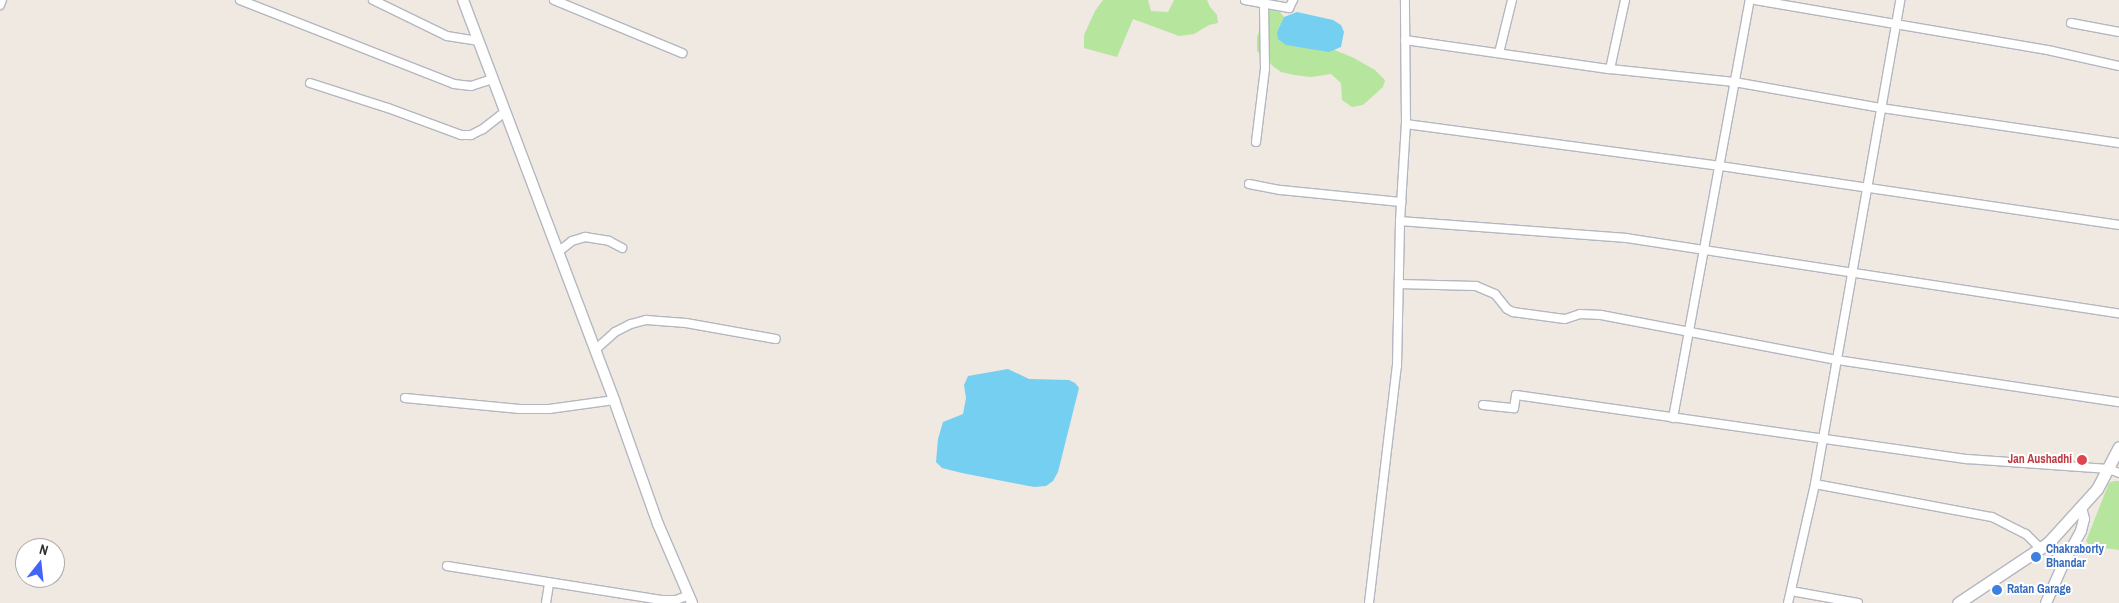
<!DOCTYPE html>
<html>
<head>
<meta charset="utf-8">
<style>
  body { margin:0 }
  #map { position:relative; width:2119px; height:603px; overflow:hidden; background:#efe9e1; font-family:"Archivo Narrow",sans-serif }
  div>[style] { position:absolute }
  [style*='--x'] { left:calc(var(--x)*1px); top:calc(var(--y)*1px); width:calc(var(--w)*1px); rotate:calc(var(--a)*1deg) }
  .green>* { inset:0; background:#b6e59e }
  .water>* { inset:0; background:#75cff0 }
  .roads { filter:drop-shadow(1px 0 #b4b7c1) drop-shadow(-1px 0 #b4b7c1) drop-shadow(0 1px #b4b7c1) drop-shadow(0 -1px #b4b7c1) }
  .minor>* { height:8px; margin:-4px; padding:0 4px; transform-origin:4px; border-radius:4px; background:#fff }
  .tertiary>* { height:10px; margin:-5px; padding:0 5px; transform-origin:5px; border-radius:5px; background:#fff }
  .secondary>* { height:11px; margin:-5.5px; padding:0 5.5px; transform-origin:5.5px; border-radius:5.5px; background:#fff }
  .dots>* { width:14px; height:14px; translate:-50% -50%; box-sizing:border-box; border:2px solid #fff; border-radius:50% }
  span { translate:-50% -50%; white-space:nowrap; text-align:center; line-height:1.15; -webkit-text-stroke:4px #fff; paint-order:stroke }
  .health-label { font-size:12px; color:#be3a42; font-weight:700 }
  .right { translate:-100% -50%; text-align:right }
  .shop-label { font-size:12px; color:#366cbe; font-weight:700 }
  .left { translate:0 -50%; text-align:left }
  .north { position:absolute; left:15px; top:538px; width:50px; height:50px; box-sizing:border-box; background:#fff; border:1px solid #ababab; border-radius:50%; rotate:16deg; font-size:14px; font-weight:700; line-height:20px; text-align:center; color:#2e2e2e }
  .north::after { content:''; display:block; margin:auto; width:18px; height:22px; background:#4264fb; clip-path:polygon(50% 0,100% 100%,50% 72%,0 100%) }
</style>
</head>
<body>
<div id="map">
  <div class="green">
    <i style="clip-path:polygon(1103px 0,1148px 0,1151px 11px,1168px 12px,1174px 0,1207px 0,1210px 7px,1217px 15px,1218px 23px,1209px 25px,1194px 34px,1179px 36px,1133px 19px,1117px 57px,1084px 48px,1084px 35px,1095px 11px)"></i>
    <i style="clip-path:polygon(1267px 9px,1280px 12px,1284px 17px,1277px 32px,1313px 41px,1354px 58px,1375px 70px,1385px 80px,1383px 87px,1363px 105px,1352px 107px,1342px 100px,1341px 83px,1331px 74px,1311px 77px,1294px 75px,1281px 72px,1274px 67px,1257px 51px,1257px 37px)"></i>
    <i style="clip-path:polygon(2114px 481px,2119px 481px,2119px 550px,2090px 546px,2086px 541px,2109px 483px)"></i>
  </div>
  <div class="water">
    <i style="clip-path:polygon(1297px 12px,1333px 20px,1341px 25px,1344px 32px,1341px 47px,1329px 52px,1286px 45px,1278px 39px,1277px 32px,1284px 17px)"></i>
    <i style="clip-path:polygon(1008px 369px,1029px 379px,1069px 380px,1075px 383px,1079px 388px,1058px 472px,1053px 481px,1046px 486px,1034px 487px,962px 473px,942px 468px,936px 462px,938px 439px,943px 422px,963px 414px,966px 398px,964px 385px,968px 376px)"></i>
  </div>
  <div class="roads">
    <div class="minor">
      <i style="--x:240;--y:0;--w:230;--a:21.4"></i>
      <i style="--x:454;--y:84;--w:17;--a:7"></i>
      <i style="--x:471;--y:86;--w:23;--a:-18"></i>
      <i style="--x:373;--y:0;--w:82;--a:25.9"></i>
      <i style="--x:447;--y:36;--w:31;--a:9"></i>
      <i style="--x:554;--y:0;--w:139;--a:22.5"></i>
      <i style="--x:1245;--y:0;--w:45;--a:10.3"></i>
      <i style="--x:1289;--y:8;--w:9;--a:-63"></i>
      <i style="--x:1755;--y:0;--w:301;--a:9.7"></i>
      <i style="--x:2052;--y:51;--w:69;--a:12.6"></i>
      <i style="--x:0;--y:5;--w:5;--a:-68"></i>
      <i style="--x:2071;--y:23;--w:49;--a:10.6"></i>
      <i style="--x:1405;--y:40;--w:207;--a:8.1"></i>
      <i style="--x:1610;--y:69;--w:125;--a:6"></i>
      <i style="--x:1734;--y:82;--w:149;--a:10"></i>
      <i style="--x:1881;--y:108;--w:241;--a:8.4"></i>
      <i style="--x:1499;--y:53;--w:55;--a:-76.2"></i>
      <i style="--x:1610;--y:69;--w:71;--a:-77.7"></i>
      <i style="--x:310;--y:83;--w:82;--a:17.8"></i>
      <i style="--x:388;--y:108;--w:78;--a:20.3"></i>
      <i style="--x:461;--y:135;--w:10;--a:0"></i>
      <i style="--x:471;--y:135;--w:13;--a:-27"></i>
      <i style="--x:483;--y:129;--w:28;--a:-38"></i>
      <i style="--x:1406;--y:124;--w:317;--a:7.6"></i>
      <i style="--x:1720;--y:166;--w:403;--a:8.4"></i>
      <i style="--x:1256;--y:142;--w:74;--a:-83"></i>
      <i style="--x:1265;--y:69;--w:65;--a:-90.9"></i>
      <i style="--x:1249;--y:184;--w:32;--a:11"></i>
      <i style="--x:1280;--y:190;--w:122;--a:5.7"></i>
      <i style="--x:1400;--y:221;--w:227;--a:4.3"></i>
      <i style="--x:1626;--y:238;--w:499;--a:8.7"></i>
      <i style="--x:558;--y:252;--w:18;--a:-38"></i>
      <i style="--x:572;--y:241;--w:14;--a:-17"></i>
      <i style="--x:585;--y:237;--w:24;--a:9"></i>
      <i style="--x:609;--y:241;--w:15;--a:28"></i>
      <i style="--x:1399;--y:284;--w:77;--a:1.5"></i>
      <i style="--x:1476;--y:286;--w:21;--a:23"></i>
      <i style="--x:1495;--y:294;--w:19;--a:51"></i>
      <i style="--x:1507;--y:309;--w:7;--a:27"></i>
      <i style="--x:1513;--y:312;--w:52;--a:7.7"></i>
      <i style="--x:1565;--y:319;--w:16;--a:-18"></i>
      <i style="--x:1580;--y:314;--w:21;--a:3"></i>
      <i style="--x:1601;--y:315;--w:240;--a:10.8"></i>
      <i style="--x:1837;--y:360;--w:285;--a:8.5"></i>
      <i style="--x:595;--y:350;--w:27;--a:-42"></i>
      <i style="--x:615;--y:332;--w:18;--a:-27"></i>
      <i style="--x:631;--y:324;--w:16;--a:-15"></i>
      <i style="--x:646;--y:320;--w:40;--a:4.3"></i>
      <i style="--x:686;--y:323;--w:91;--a:10.1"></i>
      <i style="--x:405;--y:398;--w:115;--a:5.5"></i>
      <i style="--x:519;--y:409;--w:30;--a:0"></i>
      <i style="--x:549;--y:409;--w:66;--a:-7.9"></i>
      <i style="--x:1483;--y:405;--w:31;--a:6"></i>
      <i style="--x:1514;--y:408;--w:13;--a:-81"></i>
      <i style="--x:1516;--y:395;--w:456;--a:8.1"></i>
      <i style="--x:1967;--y:459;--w:142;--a:4"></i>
      <i style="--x:2109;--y:469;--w:11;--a:22"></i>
      <i style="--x:1673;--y:418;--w:425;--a:-79.6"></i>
      <i style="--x:1815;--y:484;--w:180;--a:10.6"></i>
      <i style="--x:1992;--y:517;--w:38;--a:27"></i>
      <i style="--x:2026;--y:534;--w:20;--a:45"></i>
      <i style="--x:447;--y:566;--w:217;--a:9"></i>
      <i style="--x:661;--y:600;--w:15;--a:0"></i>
      <i style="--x:676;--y:600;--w:14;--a:-21"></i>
      <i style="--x:1791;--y:591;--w:68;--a:10.2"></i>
      <i style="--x:546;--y:603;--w:20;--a:-81"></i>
      <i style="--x:1369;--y:603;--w:239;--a:-83.3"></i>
      <i style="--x:1397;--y:366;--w:145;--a:-88.8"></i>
      <i style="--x:1400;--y:221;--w:97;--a:-86.5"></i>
      <i style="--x:1406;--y:124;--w:124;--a:-90.5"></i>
      <i style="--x:1788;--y:603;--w:122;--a:-77.2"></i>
      <i style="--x:1815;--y:484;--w:491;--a:-80"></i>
    </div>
    <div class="tertiary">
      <i style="--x:463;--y:0;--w:428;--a:69.3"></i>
      <i style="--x:614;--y:400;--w:132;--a:70.5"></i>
      <i style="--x:658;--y:524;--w:86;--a:66.7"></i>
      <i style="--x:2048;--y:543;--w:24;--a:45"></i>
      <i style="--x:2046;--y:603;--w:47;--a:-66.2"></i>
      <i style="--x:2065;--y:560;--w:33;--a:-61"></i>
      <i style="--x:2081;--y:531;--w:12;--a:-76"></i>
      <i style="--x:2084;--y:519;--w:11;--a:-105"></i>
    </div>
    <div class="secondary">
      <i style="--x:1958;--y:603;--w:108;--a:-33.7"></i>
      <i style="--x:2048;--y:543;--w:73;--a:-47.8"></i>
      <i style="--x:2097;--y:489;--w:47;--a:-62.4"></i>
    </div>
  </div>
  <div class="dots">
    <i style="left:2082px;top:460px;background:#e0444e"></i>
    <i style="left:2036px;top:557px;background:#3f7fe0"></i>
    <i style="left:1997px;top:590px;background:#3f7fe0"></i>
  </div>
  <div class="health-label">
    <span class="right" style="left:2072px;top:460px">Jan Aushadhi</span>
  </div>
  <div class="shop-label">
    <span class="left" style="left:2046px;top:557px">Chakraborty<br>Bhandar</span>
    <span class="left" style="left:2007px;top:590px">Ratan Garage</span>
  </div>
  <div class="north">N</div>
</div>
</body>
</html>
